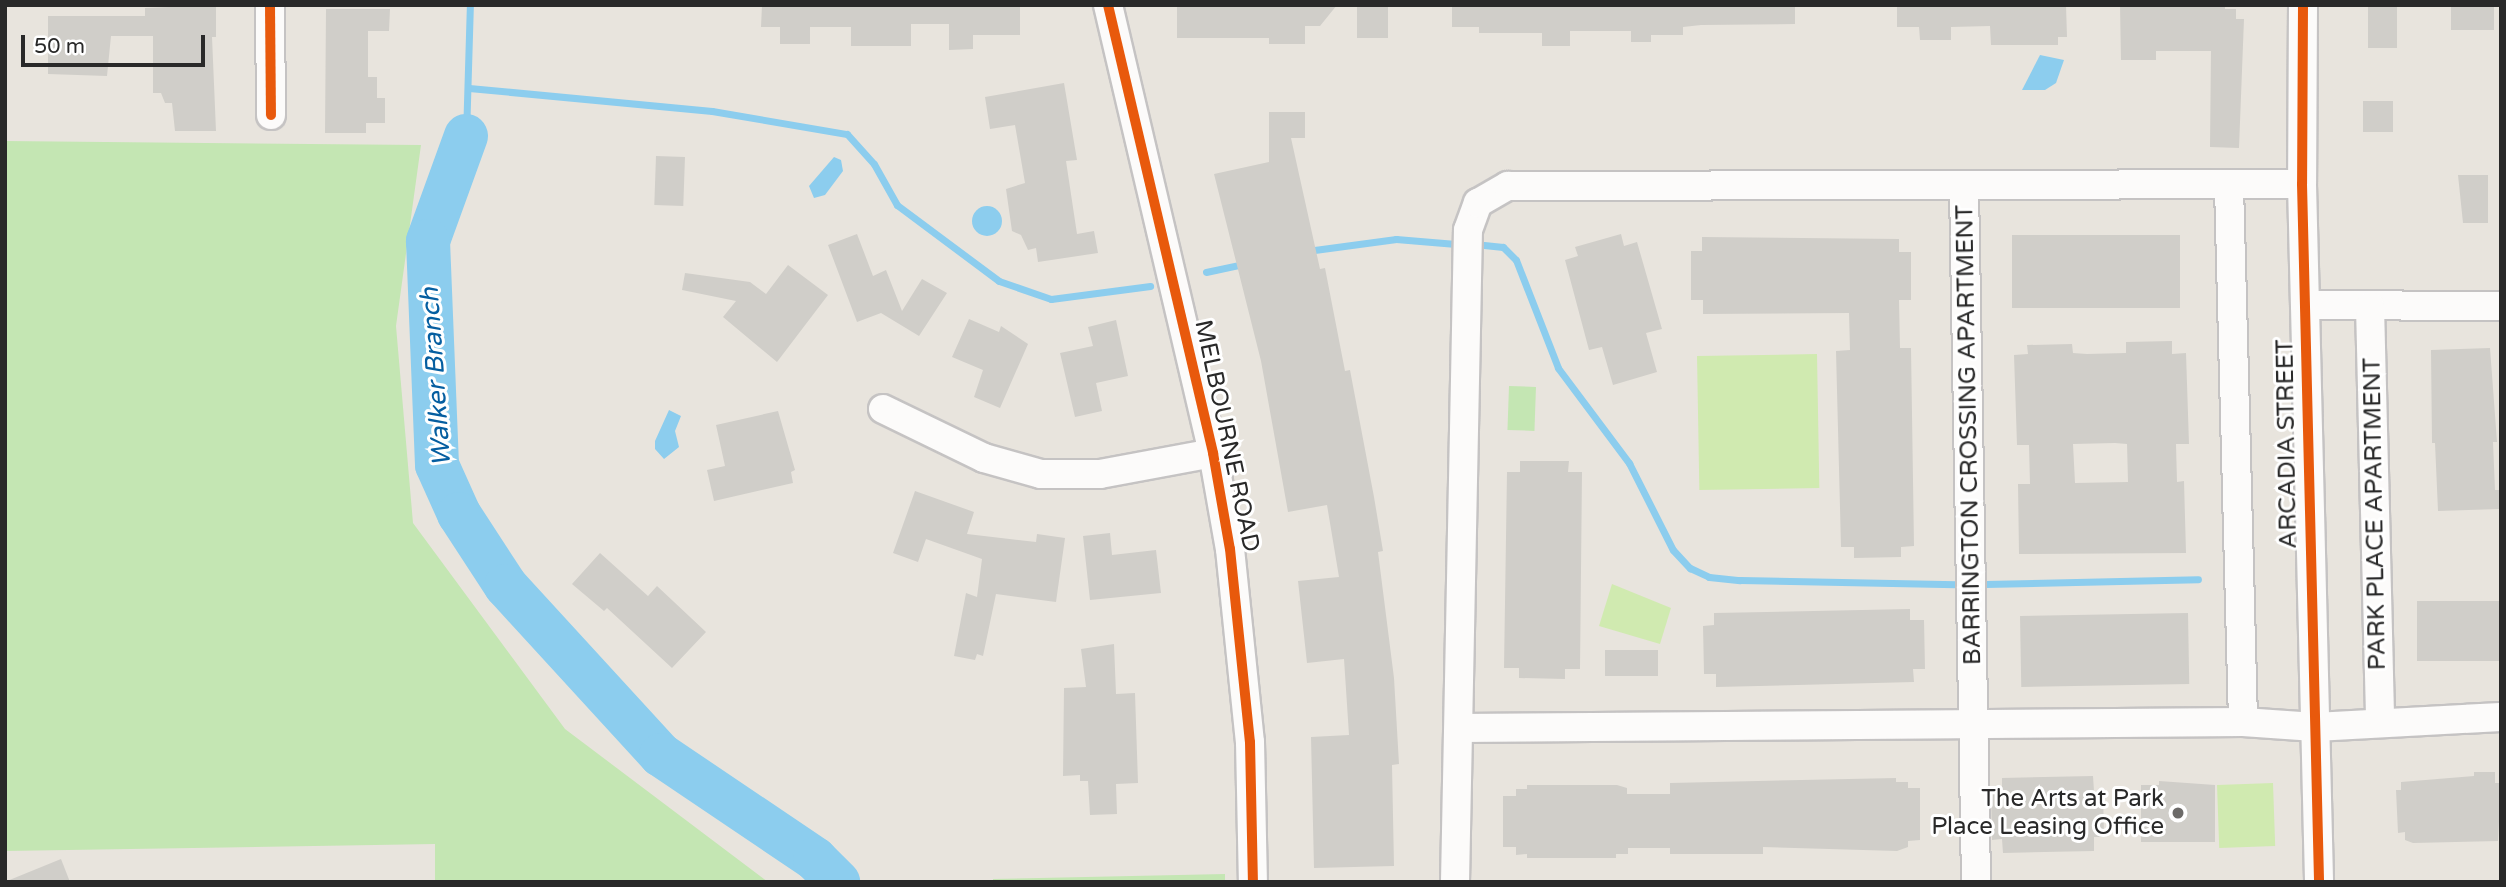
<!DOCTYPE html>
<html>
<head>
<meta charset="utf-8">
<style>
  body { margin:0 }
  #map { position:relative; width:2506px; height:887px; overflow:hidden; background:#e8e4dd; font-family:"Varela Round",sans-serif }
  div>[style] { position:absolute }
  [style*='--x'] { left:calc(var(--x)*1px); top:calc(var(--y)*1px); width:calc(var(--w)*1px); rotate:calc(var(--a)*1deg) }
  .green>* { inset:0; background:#c4e6b3; transform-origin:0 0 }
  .pitch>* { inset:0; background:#d0eab0; transform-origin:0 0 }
  .water>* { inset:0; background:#8ccdee }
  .round { border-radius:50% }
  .stream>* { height:7px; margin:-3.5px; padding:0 3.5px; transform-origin:3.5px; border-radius:3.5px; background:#8ccdee }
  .river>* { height:44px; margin:-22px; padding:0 22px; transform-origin:22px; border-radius:22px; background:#8ccdee }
  .building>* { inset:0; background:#d0cec9; transform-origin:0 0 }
  .roads { filter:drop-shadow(2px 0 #c5c3c3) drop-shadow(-2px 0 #c5c3c3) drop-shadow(0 2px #c5c3c3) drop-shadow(0 -2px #c5c3c3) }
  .minor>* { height:28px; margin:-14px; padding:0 14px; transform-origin:14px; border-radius:14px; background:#fcfbfa }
  .cycleway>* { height:10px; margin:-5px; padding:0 5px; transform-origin:5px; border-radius:5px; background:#e8590c }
  .dots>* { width:19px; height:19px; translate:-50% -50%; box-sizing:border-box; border:4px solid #fff; border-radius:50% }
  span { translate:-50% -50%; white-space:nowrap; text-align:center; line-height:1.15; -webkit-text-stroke:6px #fff; paint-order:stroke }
  .street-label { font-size:24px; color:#292929 }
  .poi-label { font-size:24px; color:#292929 }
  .right { translate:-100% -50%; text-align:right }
  .water-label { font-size:26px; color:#055ea0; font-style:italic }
  .frame { position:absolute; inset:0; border:7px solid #292929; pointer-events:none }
  .scale { position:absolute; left:21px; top:35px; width:184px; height:32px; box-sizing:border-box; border:4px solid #292929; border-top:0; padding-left:9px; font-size:21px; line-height:24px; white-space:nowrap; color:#292929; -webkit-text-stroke:5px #fff; paint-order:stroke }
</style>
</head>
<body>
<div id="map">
  <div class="green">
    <i style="clip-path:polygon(5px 141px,421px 145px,396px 326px,413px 523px,565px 729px,768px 882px,435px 882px,435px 844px,5px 851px)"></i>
    <i style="left:1509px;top:386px;width:27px;height:44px;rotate:2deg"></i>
    <i style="clip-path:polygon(1225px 874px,1225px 882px,993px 882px,993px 879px)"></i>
  </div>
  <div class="pitch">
    <i style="left:1817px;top:354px;width:134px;height:120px;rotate:89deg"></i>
    <i style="clip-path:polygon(1612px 584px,1671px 608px,1660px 644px,1599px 626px)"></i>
    <i style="left:2273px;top:783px;width:63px;height:56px;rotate:88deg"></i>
  </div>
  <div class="water">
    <i style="clip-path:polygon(2040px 55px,2064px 60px,2056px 83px,2045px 90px,2022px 90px)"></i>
    <i style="clip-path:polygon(834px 157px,841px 160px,843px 171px,825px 195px,814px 198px,809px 186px)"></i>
    <i class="round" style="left:972px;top:206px;width:30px;height:30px"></i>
    <i style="clip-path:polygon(669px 410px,681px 416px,675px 431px,679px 447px,664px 459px,655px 449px,655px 441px)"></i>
  </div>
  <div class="stream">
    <i style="--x:469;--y:88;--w:244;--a:5.4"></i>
    <i style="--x:712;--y:111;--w:137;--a:9.7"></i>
    <i style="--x:847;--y:134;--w:40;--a:48"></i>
    <i style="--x:874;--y:164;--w:47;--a:60.7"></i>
    <i style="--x:897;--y:205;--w:127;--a:36.7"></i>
    <i style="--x:999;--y:281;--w:55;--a:19.1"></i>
    <i style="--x:1051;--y:299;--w:100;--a:-7.5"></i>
    <i style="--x:466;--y:136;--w:131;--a:-88.3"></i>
    <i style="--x:1484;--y:245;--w:19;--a:6"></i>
    <i style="--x:1503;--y:247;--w:18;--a:45"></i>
    <i style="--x:1516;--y:260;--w:116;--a:68.7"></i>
    <i style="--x:1558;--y:368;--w:119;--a:53.2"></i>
    <i style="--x:1629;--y:463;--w:97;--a:63.2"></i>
    <i style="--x:1673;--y:550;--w:25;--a:47"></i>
    <i style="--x:1690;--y:568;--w:21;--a:25"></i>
    <i style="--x:1709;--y:577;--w:31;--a:6"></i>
    <i style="--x:1740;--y:580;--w:216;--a:1.1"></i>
    <i style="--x:1307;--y:251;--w:90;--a:-7.7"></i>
    <i style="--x:1396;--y:239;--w:60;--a:4.8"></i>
    <i style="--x:1206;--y:272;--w:39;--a:-12"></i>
    <i style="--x:1985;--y:584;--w:213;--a:-1.3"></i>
  </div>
  <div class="river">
    <i style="--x:466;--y:136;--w:112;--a:109.9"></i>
    <i style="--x:428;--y:241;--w:224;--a:87.7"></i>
    <i style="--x:437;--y:465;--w:54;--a:65.8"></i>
    <i style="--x:459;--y:514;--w:86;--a:56.9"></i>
    <i style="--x:506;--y:586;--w:229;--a:47.5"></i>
    <i style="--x:661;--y:755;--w:186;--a:34"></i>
    <i style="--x:815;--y:859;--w:33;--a:45"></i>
  </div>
  <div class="building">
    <i style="clip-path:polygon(216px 5px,216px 37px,212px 37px,216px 131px,175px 131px,172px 103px,165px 103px,161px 93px,153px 93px,153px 36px,111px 36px,107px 76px,48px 74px,48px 16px,145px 16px,145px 8px)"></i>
    <i style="clip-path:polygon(762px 5px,1020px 5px,1020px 35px,973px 35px,973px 49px,949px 50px,949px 24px,911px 24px,911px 46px,851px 46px,851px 27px,810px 27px,810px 44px,780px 44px,780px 27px,761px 27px)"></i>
    <i style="clip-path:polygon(1177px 5px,1337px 5px,1320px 26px,1305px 26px,1305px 44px,1269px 44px,1269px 38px,1177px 38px)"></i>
    <i style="left:1357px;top:5px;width:31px;height:33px"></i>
    <i style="clip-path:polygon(1452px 5px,1795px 5px,1795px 24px,1701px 25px,1683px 27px,1683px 35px,1651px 35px,1651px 42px,1631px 42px,1631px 31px,1570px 31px,1570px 46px,1542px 46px,1542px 33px,1479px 33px,1479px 27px,1452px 27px)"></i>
    <i style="clip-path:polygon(1897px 5px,2066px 5px,2067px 37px,2058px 37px,2058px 45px,1991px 45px,1990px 26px,1951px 27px,1951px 40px,1920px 40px,1919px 27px,1897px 27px)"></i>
    <i style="clip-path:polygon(2120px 5px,2225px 5px,2225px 9px,2236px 9px,2236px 19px,2244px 19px,2239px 148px,2210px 147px,2211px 51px,2156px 51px,2156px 60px,2121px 60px)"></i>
    <i style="left:2368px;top:5px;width:29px;height:43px"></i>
    <i style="left:2451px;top:5px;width:43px;height:25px"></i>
    <i style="clip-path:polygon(326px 9px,390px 9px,389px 31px,368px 31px,368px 77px,377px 77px,377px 98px,385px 98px,385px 123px,366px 123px,366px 133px,325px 133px)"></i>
    <i style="clip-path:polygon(1064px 83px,1077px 160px,1066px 161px,1077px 234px,1094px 231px,1098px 253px,1038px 262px,1036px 248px,1028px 250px,1021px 235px,1012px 231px,1006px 189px,1025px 183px,1015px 125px,990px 129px,985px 97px)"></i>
    <i style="left:2363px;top:101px;width:30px;height:31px"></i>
    <i style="clip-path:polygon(1269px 112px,1305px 112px,1305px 138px,1291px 138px,1320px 269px,1325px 268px,1345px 371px,1350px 370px,1374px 497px,1383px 551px,1378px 552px,1394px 678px,1399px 764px,1392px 765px,1394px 866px,1314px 868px,1311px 737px,1349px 735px,1344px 659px,1307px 663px,1298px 581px,1339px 577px,1327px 505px,1288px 512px,1261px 361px,1214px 174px,1269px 162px)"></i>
    <i style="left:656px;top:156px;width:29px;height:49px;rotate:2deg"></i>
    <i style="clip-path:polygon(2458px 175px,2488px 175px,2488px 223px,2463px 223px)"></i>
    <i style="clip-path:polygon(857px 234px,873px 276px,886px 270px,902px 311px,922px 279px,947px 293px,919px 336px,881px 313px,857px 322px,828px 245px)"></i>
    <i style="clip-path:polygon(1621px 234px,1624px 246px,1637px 242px,1662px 329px,1646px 333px,1657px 372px,1613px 385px,1602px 347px,1589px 350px,1565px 260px,1578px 256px,1575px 247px)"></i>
    <i style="left:2180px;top:235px;width:73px;height:168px;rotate:90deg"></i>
    <i style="clip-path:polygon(1702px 237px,1899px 239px,1899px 252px,1911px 252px,1911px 300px,1899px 300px,1900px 348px,1911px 348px,1914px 546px,1901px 547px,1901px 557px,1854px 558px,1854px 547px,1841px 547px,1836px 351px,1850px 350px,1849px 313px,1703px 314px,1703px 300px,1691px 300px,1691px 251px,1702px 251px)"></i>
    <i style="clip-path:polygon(788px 265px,828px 295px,777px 362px,723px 317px,736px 301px,682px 290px,685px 273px,750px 282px,766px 294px)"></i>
    <i style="clip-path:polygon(969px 319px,999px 332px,1001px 326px,1028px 344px,1000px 408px,974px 397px,983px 370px,952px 357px)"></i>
    <i style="clip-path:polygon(1116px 320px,1128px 376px,1096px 383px,1102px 411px,1075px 417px,1060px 353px,1093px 346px,1088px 327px)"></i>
    <i style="clip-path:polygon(evenodd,2172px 341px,2172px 354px,2186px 353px,2189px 444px,2176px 444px,2177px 482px,2184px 481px,2186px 553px,2019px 554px,2018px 484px,2030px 484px,2029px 445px,2017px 445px,2014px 355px,2028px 354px,2027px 345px,2072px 344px,2073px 353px,2087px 354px,2126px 353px,2126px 342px,2172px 341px,2115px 443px,2127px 444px,2128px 482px,2075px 483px,2073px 444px,2115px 443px)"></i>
    <i style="clip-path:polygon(2490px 348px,2497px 442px,2493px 442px,2495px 490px,2499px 490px,2499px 509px,2438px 511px,2435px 443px,2432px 443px,2431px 350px)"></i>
    <i style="clip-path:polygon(778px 411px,795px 470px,791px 472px,793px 483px,714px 501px,707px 470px,725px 466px,716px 425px)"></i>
    <i style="clip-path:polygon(1520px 461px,1569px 461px,1568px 472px,1582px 472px,1580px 669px,1565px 669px,1565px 679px,1519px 678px,1519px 668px,1504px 668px,1507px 472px,1520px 472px)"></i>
    <i style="clip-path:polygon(915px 491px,974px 512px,967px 534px,1036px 542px,1037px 534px,1065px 538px,1056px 602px,996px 594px,983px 656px,977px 654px,975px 660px,954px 656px,966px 593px,977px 597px,982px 559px,926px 539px,918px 562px,893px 553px)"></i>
    <i style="clip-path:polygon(1110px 533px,1112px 555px,1156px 550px,1161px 593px,1090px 600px,1083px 536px)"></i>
    <i style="clip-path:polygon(600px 553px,648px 596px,657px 586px,706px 632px,672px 668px,607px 608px,604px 611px,572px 584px)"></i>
    <i style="left:2501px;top:601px;width:60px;height:84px;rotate:90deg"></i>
    <i style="clip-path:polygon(1910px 609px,1910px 620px,1924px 620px,1925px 669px,1913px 669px,1914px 682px,1716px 687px,1716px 674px,1704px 674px,1703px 626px,1714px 625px,1714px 613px)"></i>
    <i style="left:2188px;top:613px;width:71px;height:168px;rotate:89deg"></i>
    <i style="clip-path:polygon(1114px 644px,1116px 694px,1135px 693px,1138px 783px,1116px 784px,1117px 814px,1090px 815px,1088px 781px,1080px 781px,1080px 775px,1063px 776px,1064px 688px,1086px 687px,1081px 649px)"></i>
    <i style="left:1605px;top:650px;width:53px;height:26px"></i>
    <i style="clip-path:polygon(2474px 772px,2495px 772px,2495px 783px,2501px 783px,2498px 841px,2413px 843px,2405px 840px,2405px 832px,2398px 833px,2396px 790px,2401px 790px,2401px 782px,2474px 776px)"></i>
    <i style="clip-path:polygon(2093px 776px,2094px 791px,2103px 791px,2104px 837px,2094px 837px,2094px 851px,2003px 853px,2002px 839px,1992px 840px,1991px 791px,2002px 791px,2002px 778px)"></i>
    <i style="clip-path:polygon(1896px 778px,1896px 782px,1908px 782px,1908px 788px,1920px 788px,1920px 840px,1908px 841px,1908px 847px,1897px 851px,1763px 847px,1763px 854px,1670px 854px,1670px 848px,1628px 848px,1628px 854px,1616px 854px,1616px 858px,1527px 858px,1527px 854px,1516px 855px,1516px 847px,1503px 847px,1503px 796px,1516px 796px,1516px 789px,1527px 789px,1527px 785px,1617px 785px,1627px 788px,1627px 794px,1670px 794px,1670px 783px)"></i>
    <i style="clip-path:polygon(2159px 781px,2215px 785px,2215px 842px,2141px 842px,2141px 785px,2159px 785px)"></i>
    <i style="clip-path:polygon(61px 859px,70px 882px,7px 882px,7px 881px)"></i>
  </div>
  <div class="roads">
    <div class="minor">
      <i style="--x:270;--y:5;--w:110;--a:89.5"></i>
      <i style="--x:1108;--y:5;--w:460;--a:76.8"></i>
      <i style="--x:1213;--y:453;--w:97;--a:80"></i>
      <i style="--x:1230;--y:549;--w:194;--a:84.1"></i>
      <i style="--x:1250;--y:742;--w:140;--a:88.8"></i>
      <i style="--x:2303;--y:5;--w:179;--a:90.3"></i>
      <i style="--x:2302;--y:184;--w:698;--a:88.6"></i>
      <i style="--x:2229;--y:186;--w:536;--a:88.5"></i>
      <i style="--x:1964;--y:187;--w:695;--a:89.01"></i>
      <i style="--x:2305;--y:305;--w:196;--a:0.3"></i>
      <i style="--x:2370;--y:306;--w:417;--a:88.6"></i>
      <i style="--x:883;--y:409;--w:112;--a:25.9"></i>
      <i style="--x:984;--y:458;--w:59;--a:15.7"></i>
      <i style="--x:1041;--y:474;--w:59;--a:0"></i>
      <i style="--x:1100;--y:474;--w:115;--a:-10.5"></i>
      <i style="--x:1460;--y:728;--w:783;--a:-0.44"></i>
      <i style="--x:2243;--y:722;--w:72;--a:4"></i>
      <i style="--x:2315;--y:727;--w:186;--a:-3.1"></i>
      <i style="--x:1455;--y:882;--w:652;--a:-88.86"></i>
      <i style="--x:1468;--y:230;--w:29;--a:-70"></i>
      <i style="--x:1478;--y:203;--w:34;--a:-30"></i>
      <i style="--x:1508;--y:186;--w:794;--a:-0.14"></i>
    </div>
  </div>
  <div class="cycleway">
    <i style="--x:270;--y:5;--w:110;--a:89.5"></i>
    <i style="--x:1108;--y:5;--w:460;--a:76.8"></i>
    <i style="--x:1213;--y:453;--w:97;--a:80"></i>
    <i style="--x:1230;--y:549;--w:194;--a:84.1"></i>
    <i style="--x:1250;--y:742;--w:140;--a:88.8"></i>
    <i style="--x:2303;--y:5;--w:179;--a:90.3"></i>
    <i style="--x:2302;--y:184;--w:698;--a:88.6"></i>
  </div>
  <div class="dots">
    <i style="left:2178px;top:813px;background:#6c6a68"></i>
  </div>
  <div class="street-label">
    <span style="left:1969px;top:435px;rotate:-91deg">BARRINGTON CROSSING APARTMENT</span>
    <span style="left:1227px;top:436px;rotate:78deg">MELBOURNE ROAD</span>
    <span style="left:2287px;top:444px;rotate:-91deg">ARCADIA STREET</span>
    <span style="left:2375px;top:514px;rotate:-91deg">PARK PLACE APARTMENT</span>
  </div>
  <div class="poi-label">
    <span class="right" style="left:2164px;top:813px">The Arts at Park<br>Place Leasing Office</span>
  </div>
  <div class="water-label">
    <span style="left:436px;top:377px;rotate:-94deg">Walker Branch</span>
  </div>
  <div class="frame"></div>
  <div class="scale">50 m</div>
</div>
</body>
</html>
